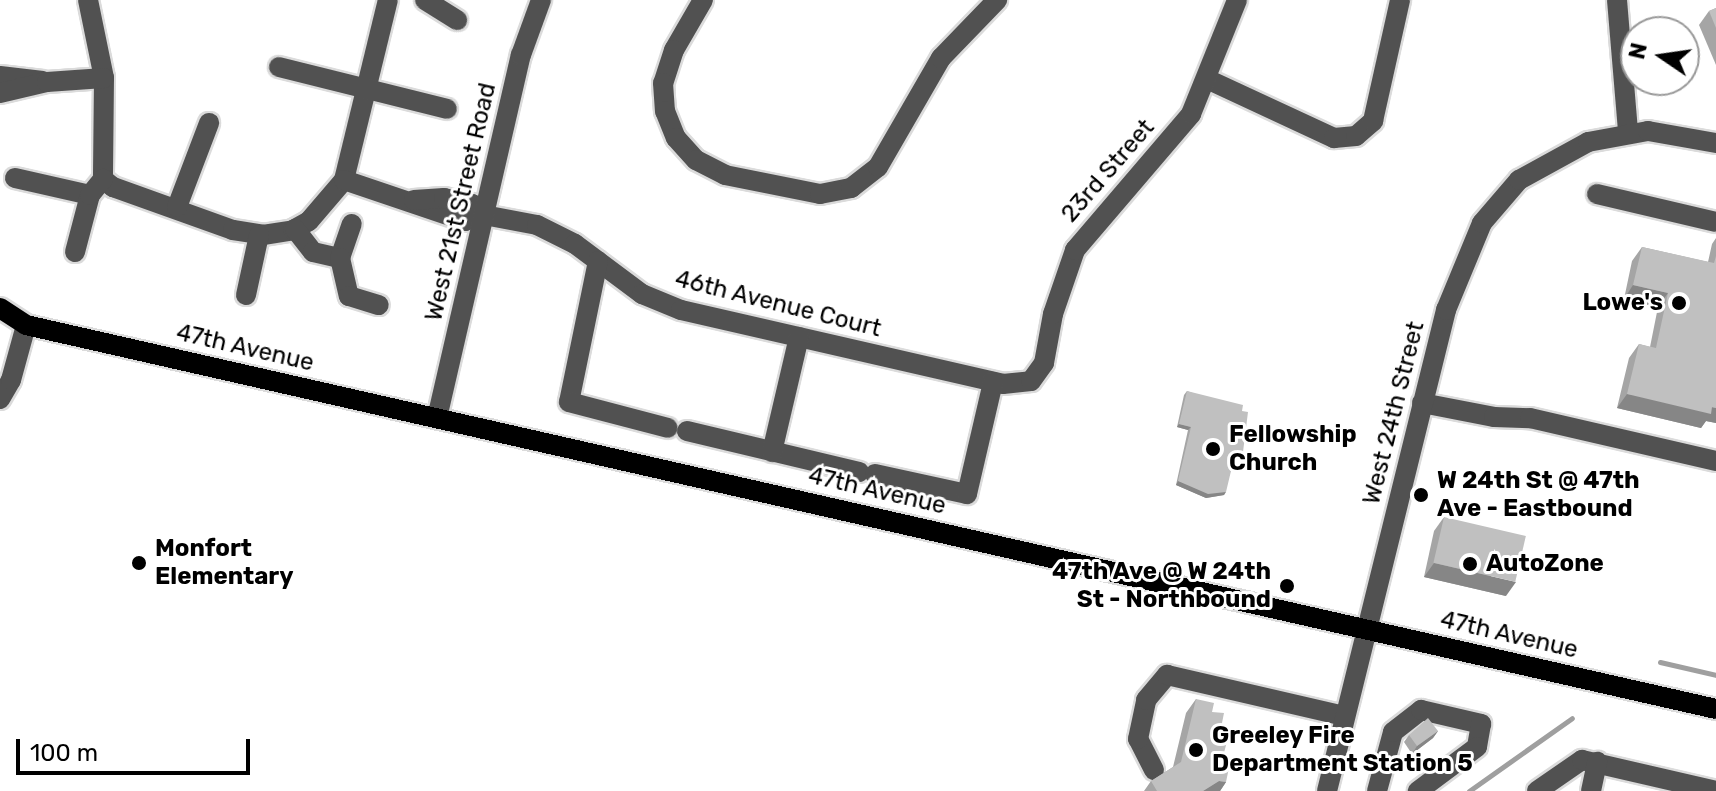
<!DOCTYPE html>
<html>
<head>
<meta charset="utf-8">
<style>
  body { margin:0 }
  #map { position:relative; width:1716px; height:791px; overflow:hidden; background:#fff; font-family:Rubik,sans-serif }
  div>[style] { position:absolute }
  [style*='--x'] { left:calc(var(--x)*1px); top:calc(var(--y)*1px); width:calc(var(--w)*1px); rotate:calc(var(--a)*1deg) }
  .stream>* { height:5px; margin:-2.5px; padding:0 2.5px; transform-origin:2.5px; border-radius:2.5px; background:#9f9f9f }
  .roads { filter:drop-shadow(2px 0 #dbdbdb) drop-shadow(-2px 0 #dbdbdb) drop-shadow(0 2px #dbdbdb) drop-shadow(0 -2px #dbdbdb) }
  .minor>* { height:20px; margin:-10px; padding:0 10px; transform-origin:10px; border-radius:10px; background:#515151 }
  .major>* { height:20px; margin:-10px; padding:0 10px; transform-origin:10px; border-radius:10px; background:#000 }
  .wall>* { inset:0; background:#a5a5a5 }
  .shaded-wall>* { inset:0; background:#868686 }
  .building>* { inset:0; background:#c0c0c0; transform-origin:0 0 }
  .dots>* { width:22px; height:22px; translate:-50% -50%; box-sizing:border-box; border:4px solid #fff; border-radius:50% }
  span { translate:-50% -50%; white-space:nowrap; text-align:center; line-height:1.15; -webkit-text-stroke:6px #fff; paint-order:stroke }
  .street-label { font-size:24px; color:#000 }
  .poi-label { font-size:24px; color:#000; font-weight:700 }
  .right { translate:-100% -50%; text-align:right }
  .left { translate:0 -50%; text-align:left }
  .north { position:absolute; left:1620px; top:16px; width:80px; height:80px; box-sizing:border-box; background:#fff; border:2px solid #999; border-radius:50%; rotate:283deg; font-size:22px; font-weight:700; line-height:32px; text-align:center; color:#000 }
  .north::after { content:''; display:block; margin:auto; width:28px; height:36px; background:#000; clip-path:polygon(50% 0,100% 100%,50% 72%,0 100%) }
  .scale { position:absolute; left:16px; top:739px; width:234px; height:36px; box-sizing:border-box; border:4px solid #000; border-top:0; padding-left:10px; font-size:24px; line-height:28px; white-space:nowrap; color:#000; -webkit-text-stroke:6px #fff; paint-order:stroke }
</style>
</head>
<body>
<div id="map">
  <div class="stream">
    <i style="--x:1660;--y:662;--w:57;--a:13.1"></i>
    <i style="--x:1469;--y:791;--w:126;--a:-35.3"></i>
  </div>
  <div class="roads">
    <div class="minor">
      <i style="--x:88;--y:0;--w:80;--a:78.4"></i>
      <i style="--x:104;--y:78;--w:101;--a:90.6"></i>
      <i style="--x:103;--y:179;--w:13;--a:39"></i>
      <i style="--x:113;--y:187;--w:127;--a:19.7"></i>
      <i style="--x:233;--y:230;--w:30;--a:9"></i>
      <i style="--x:263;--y:235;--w:30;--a:-9"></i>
      <i style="--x:293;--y:230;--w:18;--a:-29"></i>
      <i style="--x:309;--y:221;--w:54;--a:-49.5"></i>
      <i style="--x:344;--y:180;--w:185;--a:-76.3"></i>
      <i style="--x:425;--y:0;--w:38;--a:32"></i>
      <i style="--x:703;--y:0;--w:58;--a:120.1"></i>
      <i style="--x:674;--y:50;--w:35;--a:108"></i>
      <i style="--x:663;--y:83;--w:28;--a:86"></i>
      <i style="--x:665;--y:111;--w:29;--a:68"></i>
      <i style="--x:676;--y:138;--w:30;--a:48"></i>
      <i style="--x:696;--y:160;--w:33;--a:27"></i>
      <i style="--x:725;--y:175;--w:97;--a:11.3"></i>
      <i style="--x:820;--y:194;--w:32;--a:-11"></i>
      <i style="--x:851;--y:188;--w:34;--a:-38"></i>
      <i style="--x:878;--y:167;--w:126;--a:-60"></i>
      <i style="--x:941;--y:58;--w:81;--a:-46"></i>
      <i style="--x:1617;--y:0;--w:131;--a:85.2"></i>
      <i style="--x:279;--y:67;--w:173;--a:14"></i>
      <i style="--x:0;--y:76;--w:43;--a:6.6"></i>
      <i style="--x:1209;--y:80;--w:138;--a:24.9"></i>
      <i style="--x:1334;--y:138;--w:22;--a:-5"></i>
      <i style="--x:1356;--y:136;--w:23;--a:-41"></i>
      <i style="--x:1373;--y:121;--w:124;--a:-77.4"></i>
      <i style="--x:0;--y:93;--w:48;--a:-13.2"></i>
      <i style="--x:47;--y:82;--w:57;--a:-4"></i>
      <i style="--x:15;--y:178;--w:77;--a:12.8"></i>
      <i style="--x:344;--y:180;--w:128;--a:18.7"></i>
      <i style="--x:465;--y:221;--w:20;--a:-18"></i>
      <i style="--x:1597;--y:194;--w:122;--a:13.2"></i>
      <i style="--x:414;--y:200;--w:30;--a:-4"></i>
      <i style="--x:444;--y:198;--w:29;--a:12"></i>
      <i style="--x:472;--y:204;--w:16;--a:43"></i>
      <i style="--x:177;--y:207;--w:90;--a:-69.1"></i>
      <i style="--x:484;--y:215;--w:54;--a:10.7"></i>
      <i style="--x:537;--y:225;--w:42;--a:26.6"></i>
      <i style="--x:575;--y:244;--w:84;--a:36.7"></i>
      <i style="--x:642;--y:294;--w:42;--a:22.3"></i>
      <i style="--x:681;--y:310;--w:330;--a:12.9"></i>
      <i style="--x:1003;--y:384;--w:28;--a:-6"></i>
      <i style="--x:1031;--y:381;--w:22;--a:-54"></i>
      <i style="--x:1044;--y:363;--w:50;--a:-79.6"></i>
      <i style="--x:1053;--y:314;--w:68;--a:-71"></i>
      <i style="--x:1075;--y:250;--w:179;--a:-49.5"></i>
      <i style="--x:1191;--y:114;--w:123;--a:-68"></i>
      <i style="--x:295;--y:229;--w:29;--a:52"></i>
      <i style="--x:313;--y:252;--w:28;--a:13"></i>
      <i style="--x:340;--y:258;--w:36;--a:-71"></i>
      <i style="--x:75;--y:252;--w:59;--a:-75.3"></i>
      <i style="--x:90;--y:195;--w:21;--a:-51"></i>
      <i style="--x:340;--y:258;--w:39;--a:77"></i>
      <i style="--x:349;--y:296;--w:31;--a:17"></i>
      <i style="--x:598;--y:261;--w:144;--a:101.6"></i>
      <i style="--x:569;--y:402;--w:102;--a:14.7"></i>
      <i style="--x:246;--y:295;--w:61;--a:-77.8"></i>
      <i style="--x:0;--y:399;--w:22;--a:-60"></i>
      <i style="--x:11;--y:380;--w:57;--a:-74.7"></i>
      <i style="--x:1422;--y:403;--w:73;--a:11"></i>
      <i style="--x:1494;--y:417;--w:36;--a:2"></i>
      <i style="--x:1530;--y:418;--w:191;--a:13"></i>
      <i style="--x:437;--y:418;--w:373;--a:-77"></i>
      <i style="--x:521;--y:55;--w:59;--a:-70"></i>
      <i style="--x:687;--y:431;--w:177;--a:13.4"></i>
      <i style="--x:772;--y:452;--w:118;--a:-76.8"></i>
      <i style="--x:875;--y:474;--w:94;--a:12.3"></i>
      <i style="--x:967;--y:494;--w:115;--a:-76.9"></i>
      <i style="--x:1154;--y:770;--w:35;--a:-117"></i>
      <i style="--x:1138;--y:739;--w:40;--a:-78"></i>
      <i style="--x:1146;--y:700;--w:33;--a:-50"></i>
      <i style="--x:1167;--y:675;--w:182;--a:13"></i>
      <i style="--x:1327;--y:791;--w:496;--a:-76.1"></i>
      <i style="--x:1446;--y:310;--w:94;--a:-67.5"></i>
      <i style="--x:1482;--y:223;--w:57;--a:-49.3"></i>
      <i style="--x:1519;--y:180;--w:79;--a:-28.8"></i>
      <i style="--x:1588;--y:142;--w:61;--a:-10.4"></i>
      <i style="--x:1648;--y:131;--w:69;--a:10"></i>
      <i style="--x:1377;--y:791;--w:61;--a:-74.8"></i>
      <i style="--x:1393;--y:732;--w:36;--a:-38"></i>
      <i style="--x:1421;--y:710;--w:62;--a:13.1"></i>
      <i style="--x:1481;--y:724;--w:23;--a:100"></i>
      <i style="--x:1477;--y:747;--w:74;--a:143.3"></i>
      <i style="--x:1537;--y:791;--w:55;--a:-34.6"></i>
      <i style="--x:1582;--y:760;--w:138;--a:13"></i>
      <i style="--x:1591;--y:791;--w:30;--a:-78"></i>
    </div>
    <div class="major">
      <i style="--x:0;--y:308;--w:31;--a:33"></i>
      <i style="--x:26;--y:325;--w:1733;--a:12.8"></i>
    </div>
  </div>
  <div class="wall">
    <i style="clip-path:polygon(1716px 8px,1716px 65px,1699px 25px,1709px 11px)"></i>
    <i style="clip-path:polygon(1716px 238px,1716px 423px,1706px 421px,1701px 428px,1617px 408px,1629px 358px,1639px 344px,1650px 347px,1658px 307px,1624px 299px,1632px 261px,1642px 247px,1708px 262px,1712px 244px)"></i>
    <i style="clip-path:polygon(1187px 391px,1242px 411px,1241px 456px,1235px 454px,1224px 495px,1206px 498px,1176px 485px,1188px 430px,1177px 427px,1184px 395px)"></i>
    <i style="clip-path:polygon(1444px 517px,1506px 596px,1424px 577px,1434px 531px)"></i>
    <i style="clip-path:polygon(1196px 699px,1212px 712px,1220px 733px,1222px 760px,1226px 782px,1220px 791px,1144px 791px,1151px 781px,1173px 767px,1186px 713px)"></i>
    <i style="clip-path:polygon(1438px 731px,1433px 738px,1412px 754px,1404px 742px,1409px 735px)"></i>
  </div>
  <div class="shaded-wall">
    <i style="clip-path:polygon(1633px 285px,1668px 293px,1658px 307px,1624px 299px)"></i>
    <i style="clip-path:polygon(1627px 394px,1716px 408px,1716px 423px,1706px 421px,1701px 428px,1617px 408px)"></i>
    <i style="clip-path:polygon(1179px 424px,1191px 427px,1188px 430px,1177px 427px)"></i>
    <i style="clip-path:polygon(1236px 450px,1243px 452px,1241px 456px,1233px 454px)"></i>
    <i style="clip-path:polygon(1178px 481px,1226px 492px,1224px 495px,1206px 498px,1176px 485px)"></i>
    <i style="clip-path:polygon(1434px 563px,1516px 582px,1506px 596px,1424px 577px)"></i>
    <i style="clip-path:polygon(1438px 731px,1433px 738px,1412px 754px,1417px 746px)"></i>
    <i style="clip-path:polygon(1219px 781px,1226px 782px,1220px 791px,1203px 791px)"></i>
  </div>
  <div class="building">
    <i style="clip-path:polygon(1716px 8px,1716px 28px,1709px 11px)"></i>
    <i style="clip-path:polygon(1642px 247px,1714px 263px,1716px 256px,1716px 408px,1712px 407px,1711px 414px,1627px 394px,1639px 344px,1656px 348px,1668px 293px,1633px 285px)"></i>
    <i style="clip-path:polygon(1187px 391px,1243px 405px,1242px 411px,1248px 412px,1243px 452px,1236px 450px,1226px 492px,1208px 494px,1178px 481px,1191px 427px,1179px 424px)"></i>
    <i style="left:1444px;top:517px;width:84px;height:47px;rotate:13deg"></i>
    <i style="clip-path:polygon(1196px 699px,1214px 703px,1212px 712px,1224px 713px,1220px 733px,1228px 738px,1222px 760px,1230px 763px,1226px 782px,1219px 781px,1203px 791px,1157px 791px,1151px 781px,1181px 762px)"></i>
    <i style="clip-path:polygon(1428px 718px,1438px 731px,1417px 746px,1409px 735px)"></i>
  </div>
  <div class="dots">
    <i style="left:1679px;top:303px;background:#000"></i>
    <i style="left:1213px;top:449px;background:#000"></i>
    <i style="left:1421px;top:495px;background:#000"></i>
    <i style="left:139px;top:563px;background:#000"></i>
    <i style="left:1470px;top:564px;background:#000"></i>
    <i style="left:1287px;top:586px;background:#000"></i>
    <i style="left:1196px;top:750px;background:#000"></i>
  </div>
  <div class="street-label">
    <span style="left:1108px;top:171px;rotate:-49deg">23rd Street</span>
    <span style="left:461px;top:202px;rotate:-77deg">West 21st Street Road</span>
    <span style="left:778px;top:304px;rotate:14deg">46th Avenue Court</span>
    <span style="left:245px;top:348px;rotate:13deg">47th Avenue</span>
    <span style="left:1394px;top:413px;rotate:-76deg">West 24th Street</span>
    <span style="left:877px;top:491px;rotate:13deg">47th Avenue</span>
    <span style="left:1509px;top:635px;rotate:13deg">47th Avenue</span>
  </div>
  <div class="poi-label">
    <span class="right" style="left:1663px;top:303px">Lowe's</span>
    <span class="left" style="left:1229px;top:449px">Fellowship<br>Church</span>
    <span class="left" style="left:1437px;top:495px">W 24th St @ 47th<br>Ave - Eastbound</span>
    <span class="left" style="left:155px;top:563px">Monfort<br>Elementary</span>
    <span class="left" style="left:1486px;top:564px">AutoZone</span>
    <span class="right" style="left:1271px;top:586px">47th Ave @ W 24th<br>St - Northbound</span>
    <span class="left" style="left:1212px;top:750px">Greeley Fire<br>Department Station 5</span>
  </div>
  <div class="north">N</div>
  <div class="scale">100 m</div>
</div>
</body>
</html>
